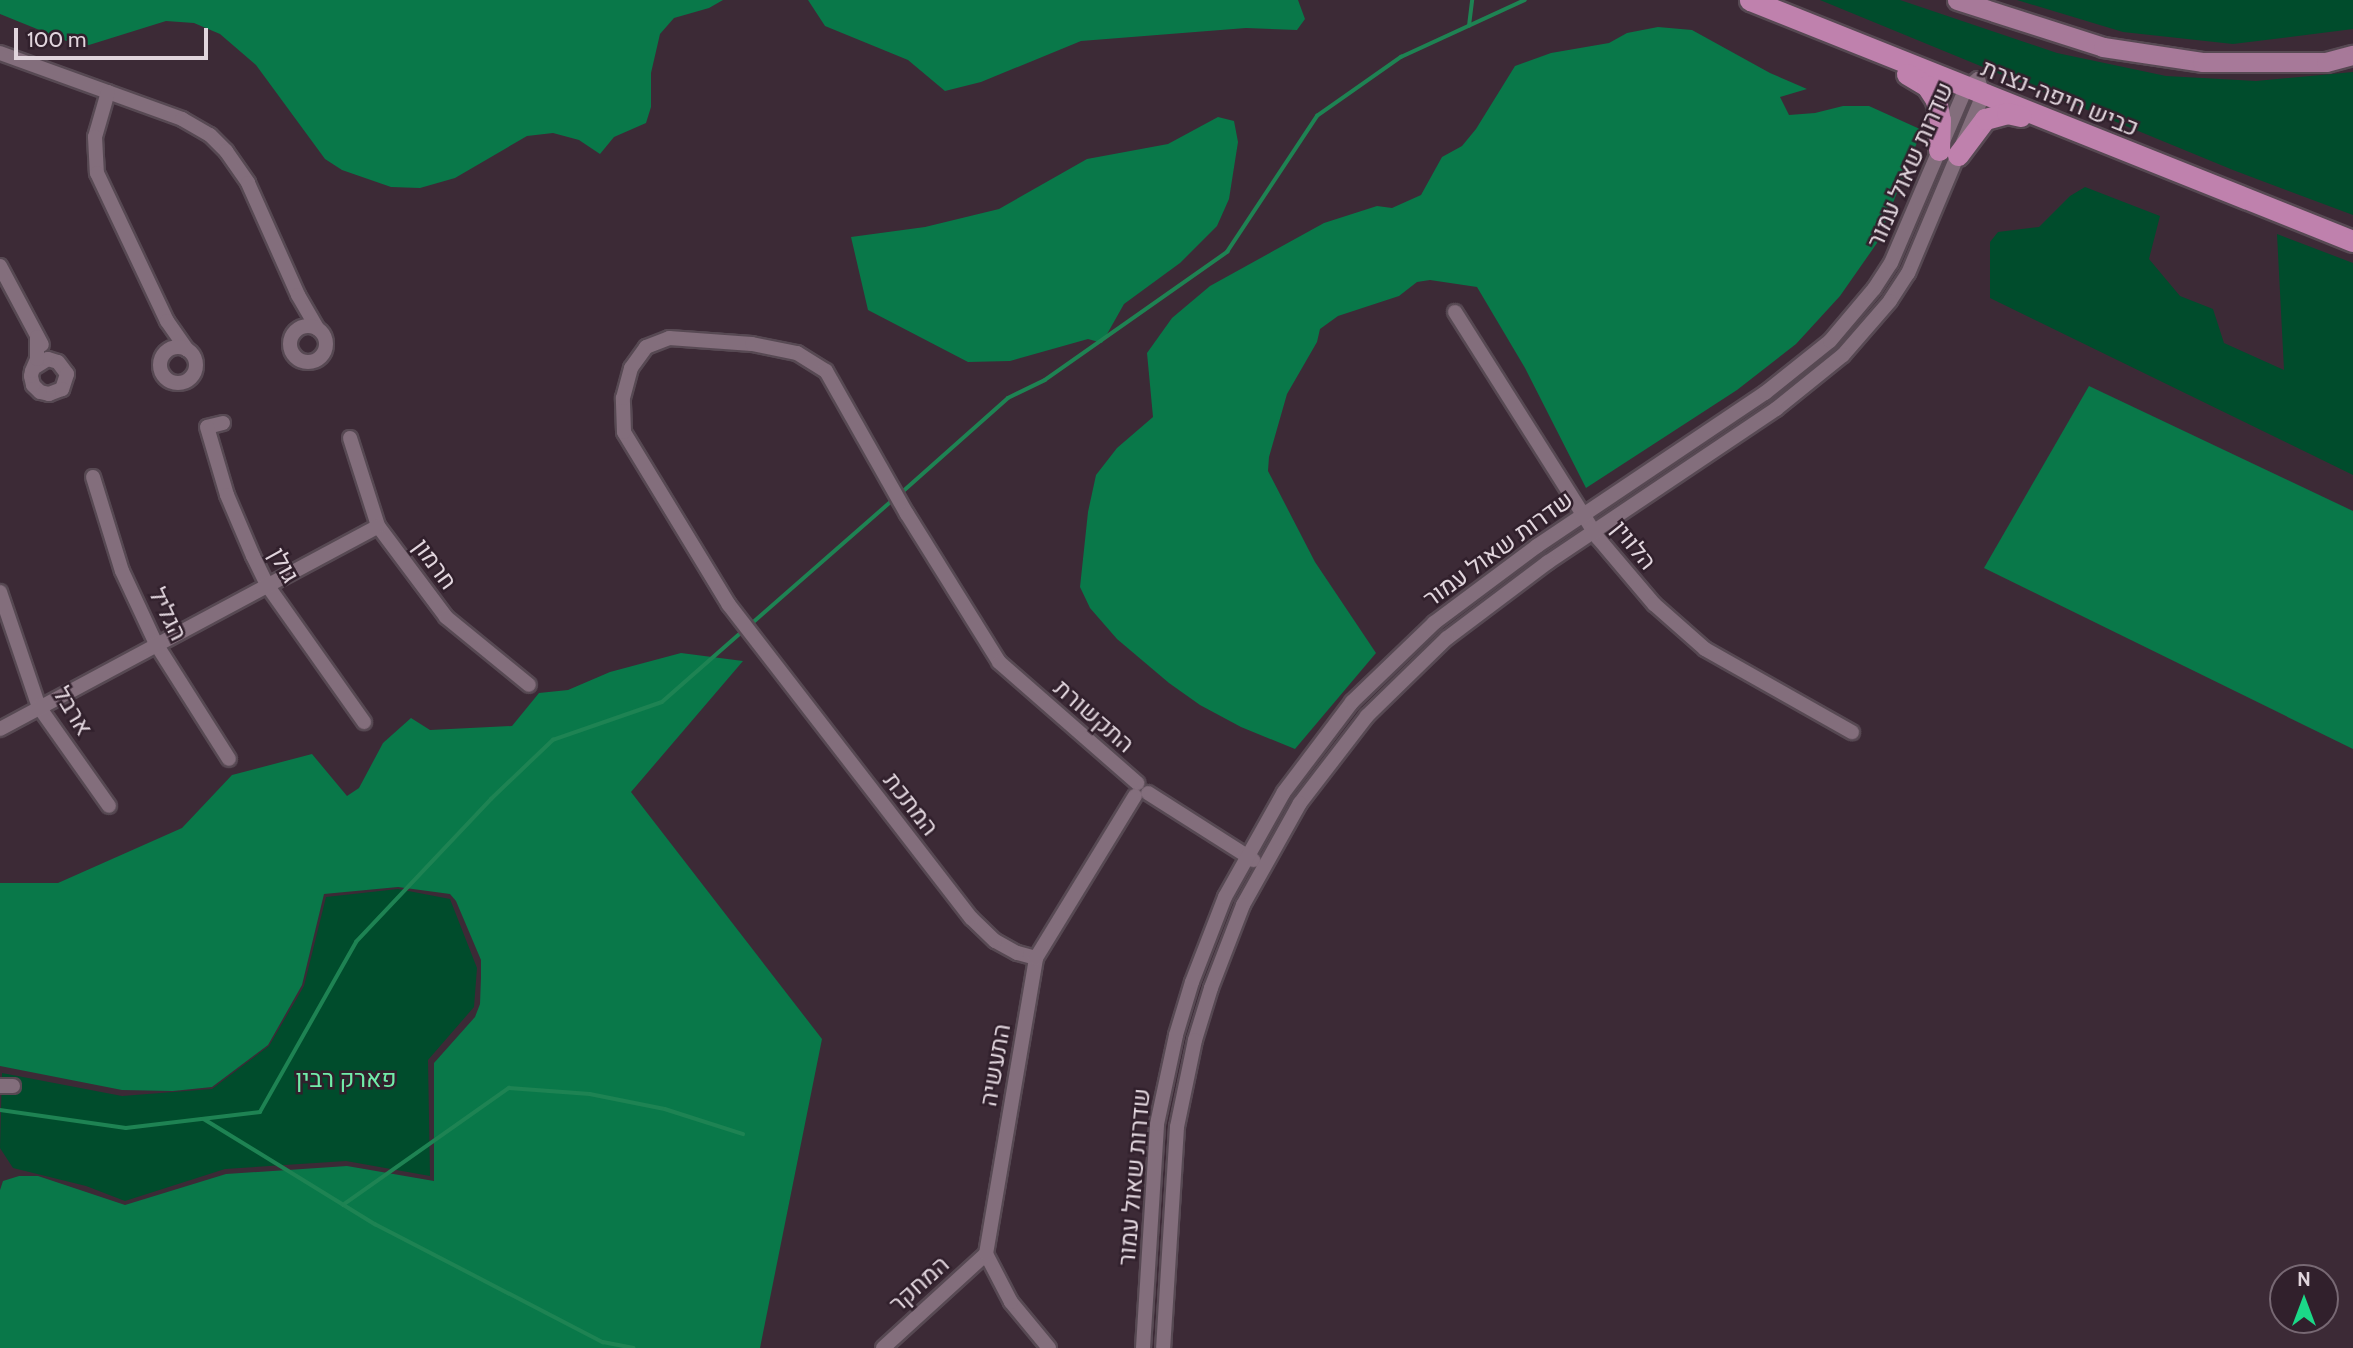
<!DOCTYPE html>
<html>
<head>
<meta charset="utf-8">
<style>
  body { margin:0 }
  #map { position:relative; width:2353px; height:1348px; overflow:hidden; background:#3c2a36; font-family:Cabin,Heebo,sans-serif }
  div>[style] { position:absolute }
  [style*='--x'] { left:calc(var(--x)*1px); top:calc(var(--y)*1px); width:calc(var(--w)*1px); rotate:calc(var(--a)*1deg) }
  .green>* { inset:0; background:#004c2c }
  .forest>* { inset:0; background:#097849 }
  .stream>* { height:3.5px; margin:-1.75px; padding:0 1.75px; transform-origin:1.75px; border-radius:1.75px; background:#1e8353 }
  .roads { filter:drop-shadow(2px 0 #574953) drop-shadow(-2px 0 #574953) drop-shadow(0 2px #574953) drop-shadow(0 -2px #574953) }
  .minor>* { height:14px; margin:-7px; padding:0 7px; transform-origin:7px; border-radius:7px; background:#836e7c }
  .minor>.ring { margin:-7px; padding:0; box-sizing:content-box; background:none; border:14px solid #836e7c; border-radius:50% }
  .major>* { height:19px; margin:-9.5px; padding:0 9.5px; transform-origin:9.5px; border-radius:9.5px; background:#a77999 }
  .highway>* { height:21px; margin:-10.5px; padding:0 10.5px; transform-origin:10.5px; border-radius:10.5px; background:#bf81ad }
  span { translate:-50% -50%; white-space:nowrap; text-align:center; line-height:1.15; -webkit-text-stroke:5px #31202c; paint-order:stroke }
  .street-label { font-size:24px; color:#e1d5dd }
  .park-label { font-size:24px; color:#71eca9 }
  .north { position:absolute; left:2269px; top:1264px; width:70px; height:70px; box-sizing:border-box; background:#31202c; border:2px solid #776873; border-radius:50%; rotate:0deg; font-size:19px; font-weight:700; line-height:28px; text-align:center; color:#e1d5dd }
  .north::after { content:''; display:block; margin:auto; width:24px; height:32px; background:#1bd988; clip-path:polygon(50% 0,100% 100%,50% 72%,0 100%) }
  .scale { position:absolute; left:14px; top:28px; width:194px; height:32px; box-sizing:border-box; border:4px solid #e1d5dd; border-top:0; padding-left:9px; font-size:21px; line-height:24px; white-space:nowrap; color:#e1d5dd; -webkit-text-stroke:5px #31202c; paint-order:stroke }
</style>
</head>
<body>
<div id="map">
  <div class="green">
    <i style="clip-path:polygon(1820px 0,1900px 0,2057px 53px,2166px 76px,2256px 81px,2353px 72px,2353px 215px,2233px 170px)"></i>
    <i style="clip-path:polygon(2017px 0,2353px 0,2353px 29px,2233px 44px,2123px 32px)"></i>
    <i style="clip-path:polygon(2085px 187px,2160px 216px,2149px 259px,2180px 296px,2213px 309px,2224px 343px,2284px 370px,2277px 234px,2353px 263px,2353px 475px,1990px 298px,1990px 242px,1998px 232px,2039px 227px,2070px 196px)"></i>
    <i style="clip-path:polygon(398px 889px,450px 899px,477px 968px,474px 1007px,428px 1060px,430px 1176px,346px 1161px,225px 1169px,125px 1201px,86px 1186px,13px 1168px,0 1148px,2px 1073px,122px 1096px,212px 1089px,269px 1046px,304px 986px,326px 897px)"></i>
  </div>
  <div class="forest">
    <i style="clip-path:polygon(0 0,723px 0,709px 8px,674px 18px,660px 34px,651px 73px,651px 107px,646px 123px,614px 137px,600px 154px,579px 140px,553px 133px,527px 136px,455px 178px,420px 188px,391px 187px,342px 170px,325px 159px,256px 65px,220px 34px,194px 23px,166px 21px,89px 45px,74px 44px,0 14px)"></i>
    <i style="clip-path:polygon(808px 0,1298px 0,1305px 19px,1297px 30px,1246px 28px,1081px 41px,981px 82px,945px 91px,908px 60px,825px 26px)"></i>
    <i style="clip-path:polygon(1658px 27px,1692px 30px,1770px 73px,1807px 89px,1780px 97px,1789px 115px,1815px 113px,1843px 106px,1869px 106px,1922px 130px,1877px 243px,1840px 296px,1796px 344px,1737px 390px,1586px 488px,1525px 368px,1477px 287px,1430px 280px,1417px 282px,1399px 296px,1338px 316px,1320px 329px,1317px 342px,1287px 394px,1269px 457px,1268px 471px,1315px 562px,1376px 653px,1295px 749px,1241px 727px,1200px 705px,1169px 683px,1117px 639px,1090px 608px,1080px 587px,1088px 512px,1096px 475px,1117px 448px,1153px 417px,1147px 353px,1172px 318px,1210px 286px,1324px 223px,1377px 206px,1392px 208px,1421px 195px,1442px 157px,1462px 146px,1476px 129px,1515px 66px,1551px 53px,1609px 43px,1627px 33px)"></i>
    <i style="clip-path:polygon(1218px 117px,1234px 121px,1238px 142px,1229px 199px,1217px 226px,1180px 263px,1124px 304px,1102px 343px,1088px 339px,1010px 361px,968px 362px,868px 310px,851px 237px,925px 227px,999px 209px,1087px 159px,1168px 144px)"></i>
    <i style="clip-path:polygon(2089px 386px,2353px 511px,2353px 749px,1984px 568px)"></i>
    <i style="clip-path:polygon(681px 653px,743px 661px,631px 792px,822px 1039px,760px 1348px,0 1348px,0 1190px,3px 1181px,19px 1176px,38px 1176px,125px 1205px,226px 1174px,347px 1166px,434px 1181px,434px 1063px,475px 1017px,480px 1004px,481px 977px,481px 960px,456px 901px,450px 894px,398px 887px,324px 894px,302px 985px,268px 1045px,212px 1087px,173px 1091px,122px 1090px,0 1066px,0 883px,58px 883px,182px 828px,232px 775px,312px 754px,347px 796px,359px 788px,383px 743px,411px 718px,430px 730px,512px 726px,539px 693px,568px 690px,610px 672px)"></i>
  </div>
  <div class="stream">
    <i style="--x:1469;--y:26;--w:26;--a:-83"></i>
    <i style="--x:900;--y:494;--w:144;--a:-41.6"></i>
    <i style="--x:1008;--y:398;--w:41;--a:-25.9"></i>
    <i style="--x:1045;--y:380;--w:223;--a:-35.1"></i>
    <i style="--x:1227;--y:252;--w:163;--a:-56.5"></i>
    <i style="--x:1317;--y:116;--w:103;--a:-35.1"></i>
    <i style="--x:1401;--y:57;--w:136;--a:-24.7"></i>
    <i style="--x:750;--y:625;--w:191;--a:-41.2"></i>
    <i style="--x:0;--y:1110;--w:127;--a:8.1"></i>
    <i style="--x:126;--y:1128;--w:135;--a:-6.8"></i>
    <i style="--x:260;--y:1112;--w:195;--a:-60.5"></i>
    <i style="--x:356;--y:942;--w:197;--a:-46.6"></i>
    <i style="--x:491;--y:799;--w:86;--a:-43.6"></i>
    <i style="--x:553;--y:740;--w:115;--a:-19.2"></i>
    <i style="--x:662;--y:702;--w:109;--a:-41.3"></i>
    <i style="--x:204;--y:1119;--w:201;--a:31.6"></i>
    <i style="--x:375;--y:1224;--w:257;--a:27.4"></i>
    <i style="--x:603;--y:1342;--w:31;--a:11"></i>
    <i style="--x:343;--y:1205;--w:203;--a:-35.2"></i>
    <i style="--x:509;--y:1088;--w:81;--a:4.2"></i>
    <i style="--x:590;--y:1094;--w:76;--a:11.3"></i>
    <i style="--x:665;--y:1109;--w:82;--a:17.8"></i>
  </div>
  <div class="roads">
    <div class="minor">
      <i style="--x:0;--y:53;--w:194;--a:19.9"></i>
      <i style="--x:182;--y:119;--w:32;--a:30"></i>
      <i style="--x:210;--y:135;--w:23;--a:45"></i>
      <i style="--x:226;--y:151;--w:39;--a:55"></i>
      <i style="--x:248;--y:183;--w:123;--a:65.9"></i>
      <i style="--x:298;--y:295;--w:39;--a:60"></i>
      <i style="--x:108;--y:92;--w:47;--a:106.1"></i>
      <i style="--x:95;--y:137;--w:36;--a:87"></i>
      <i style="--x:97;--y:173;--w:164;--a:64.7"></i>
      <i style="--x:167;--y:321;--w:35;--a:55"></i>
      <i style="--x:0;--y:266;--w:89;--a:62"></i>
      <i style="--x:1455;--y:312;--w:267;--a:57.7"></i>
      <i style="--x:1598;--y:538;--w:87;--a:49.7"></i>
      <i style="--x:1654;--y:604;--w:68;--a:41.4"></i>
      <i style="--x:1705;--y:649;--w:169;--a:29.5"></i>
      <i class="ring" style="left:290px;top:326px;width:22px;height:22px"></i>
      <i class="ring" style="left:160px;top:347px;width:22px;height:22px"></i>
      <i style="--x:35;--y:367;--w:15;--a:-32"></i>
      <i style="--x:48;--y:359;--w:10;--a:17"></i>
      <i style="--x:58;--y:362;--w:15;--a:53"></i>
      <i style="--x:67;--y:374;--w:16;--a:108"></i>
      <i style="--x:62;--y:389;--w:14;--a:159"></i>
      <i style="--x:49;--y:394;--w:9;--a:-167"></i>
      <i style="--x:40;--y:392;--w:10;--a:-135"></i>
      <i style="--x:33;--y:385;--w:9;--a:-103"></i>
      <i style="--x:31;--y:376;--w:5;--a:-79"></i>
      <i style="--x:32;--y:371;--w:13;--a:-67"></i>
      <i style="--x:37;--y:359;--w:22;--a:-90"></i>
      <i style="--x:223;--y:423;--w:16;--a:166"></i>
      <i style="--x:207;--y:427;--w:71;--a:73.6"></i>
      <i style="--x:227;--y:495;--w:66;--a:66.9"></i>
      <i style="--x:253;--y:556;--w:32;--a:64"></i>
      <i style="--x:267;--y:585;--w:168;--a:54.7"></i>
      <i style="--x:350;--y:438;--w:92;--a:72.3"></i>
      <i style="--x:378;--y:526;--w:114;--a:53.2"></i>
      <i style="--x:446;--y:617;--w:107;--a:39.3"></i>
      <i style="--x:93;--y:477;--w:98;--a:72.9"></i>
      <i style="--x:122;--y:571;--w:81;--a:65"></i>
      <i style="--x:156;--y:644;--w:136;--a:57.6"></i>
      <i style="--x:0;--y:592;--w:121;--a:71.3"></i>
      <i style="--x:39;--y:707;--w:121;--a:54.7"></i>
      <i style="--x:0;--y:729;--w:429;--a:-28.2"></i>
      <i style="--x:1148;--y:793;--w:125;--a:32.5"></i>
      <i style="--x:1036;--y:958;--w:20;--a:-165"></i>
      <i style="--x:1017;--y:953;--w:25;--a:-151"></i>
      <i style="--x:995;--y:941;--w:33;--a:-136"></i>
      <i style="--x:971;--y:918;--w:396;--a:-127.7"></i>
      <i style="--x:729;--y:605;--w:202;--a:-121.3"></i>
      <i style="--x:624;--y:432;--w:34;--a:-92"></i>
      <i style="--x:623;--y:398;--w:31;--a:-75"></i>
      <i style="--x:631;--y:368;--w:26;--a:-54"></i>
      <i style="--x:646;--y:347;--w:25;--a:-21"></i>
      <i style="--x:669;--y:338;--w:83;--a:4.1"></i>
      <i style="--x:752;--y:344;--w:46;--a:11.3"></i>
      <i style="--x:797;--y:353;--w:34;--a:32"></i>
      <i style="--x:826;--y:371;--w:164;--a:60.5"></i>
      <i style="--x:907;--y:514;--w:174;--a:58.1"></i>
      <i style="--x:999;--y:662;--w:184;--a:41.2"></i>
      <i style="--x:0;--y:1086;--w:13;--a:0"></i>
      <i style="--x:883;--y:1348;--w:139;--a:-42.4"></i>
      <i style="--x:1049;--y:1348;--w:60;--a:-129.6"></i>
      <i style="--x:1011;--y:1302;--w:54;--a:-117.5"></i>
      <i style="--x:986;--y:1254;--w:300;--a:-80.4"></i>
      <i style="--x:1036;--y:958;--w:190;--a:-58.6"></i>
      <i style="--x:1143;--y:1348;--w:224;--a:-86.4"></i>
      <i style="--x:1157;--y:1124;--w:91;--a:-77.9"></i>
      <i style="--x:1176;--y:1035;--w:55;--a:-73.2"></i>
      <i style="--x:1192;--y:982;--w:91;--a:-68.8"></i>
      <i style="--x:1225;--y:897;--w:120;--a:-60.7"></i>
      <i style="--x:1284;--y:792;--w:113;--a:-52.9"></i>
      <i style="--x:1352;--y:702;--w:114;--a:-43.9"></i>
      <i style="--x:1434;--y:623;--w:129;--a:-36.8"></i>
      <i style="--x:1537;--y:546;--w:275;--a:-33.9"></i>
      <i style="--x:1765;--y:393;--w:83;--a:-38.7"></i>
      <i style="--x:1830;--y:341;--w:68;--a:-49.8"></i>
      <i style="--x:1874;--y:289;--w:31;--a:-57"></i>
      <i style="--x:1891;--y:263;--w:190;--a:-66.8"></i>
      <i style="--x:1966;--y:88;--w:15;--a:-37"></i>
      <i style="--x:1978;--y:79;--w:17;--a:73"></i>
      <i style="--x:1983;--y:95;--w:193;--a:112.8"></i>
      <i style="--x:1908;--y:273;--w:33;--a:123"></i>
      <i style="--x:1890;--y:301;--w:72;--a:131"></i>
      <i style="--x:1843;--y:355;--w:86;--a:141.1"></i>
      <i style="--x:1776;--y:409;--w:275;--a:146.1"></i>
      <i style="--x:1548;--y:562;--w:126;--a:143"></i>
      <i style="--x:1447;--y:638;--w:112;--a:135.7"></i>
      <i style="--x:1367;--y:716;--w:110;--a:127.6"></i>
      <i style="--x:1300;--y:803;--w:117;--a:119.2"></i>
      <i style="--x:1243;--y:905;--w:89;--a:111.1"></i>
      <i style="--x:1211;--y:988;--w:54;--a:107.1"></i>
      <i style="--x:1195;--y:1040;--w:89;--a:101.7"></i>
      <i style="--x:1177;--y:1127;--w:221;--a:93.6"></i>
    </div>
    <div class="major">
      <i style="--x:1957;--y:0;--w:153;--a:17.8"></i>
      <i style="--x:2103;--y:47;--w:100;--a:8.6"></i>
      <i style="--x:2202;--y:62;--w:124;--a:0"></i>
      <i style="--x:2326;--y:62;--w:28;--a:-15"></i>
    </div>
    <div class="highway">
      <i style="--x:1750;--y:0;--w:649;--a:21.79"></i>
      <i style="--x:1907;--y:74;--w:23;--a:31"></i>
      <i style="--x:1927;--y:86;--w:17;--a:57"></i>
      <i style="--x:1936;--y:100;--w:20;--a:79"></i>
      <i style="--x:1940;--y:120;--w:30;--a:92"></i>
      <i style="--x:1958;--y:155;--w:45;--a:-53.1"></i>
      <i style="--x:1985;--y:119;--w:23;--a:-15"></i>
      <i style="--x:2007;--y:113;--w:14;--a:12"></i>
    </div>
  </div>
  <div class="street-label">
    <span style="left:2060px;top:98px;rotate:22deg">כביש חיפה-נצרת</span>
    <span style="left:1910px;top:165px;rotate:-66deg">שדרות שאול עמור</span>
    <span style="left:1634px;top:545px;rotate:51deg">הלווין</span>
    <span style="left:1498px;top:549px;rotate:-36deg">שדרות שאול עמור</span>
    <span style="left:435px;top:564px;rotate:54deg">חרמון</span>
    <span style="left:284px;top:565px;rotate:61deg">גולן</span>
    <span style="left:168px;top:614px;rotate:64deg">הגליל</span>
    <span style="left:73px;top:711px;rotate:59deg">ארבל</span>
    <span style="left:1094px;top:716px;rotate:41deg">התקשורת</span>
    <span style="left:911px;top:804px;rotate:52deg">המתכת</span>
    <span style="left:995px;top:1065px;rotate:-80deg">התעשיה</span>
    <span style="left:1134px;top:1177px;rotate:-85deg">שדרות שאול עמור</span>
    <span style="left:919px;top:1284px;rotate:-42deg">המחקר</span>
  </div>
  <div class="park-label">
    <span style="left:346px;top:1079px">פארק רבין</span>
  </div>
  <div class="north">N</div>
  <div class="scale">100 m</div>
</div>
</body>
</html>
